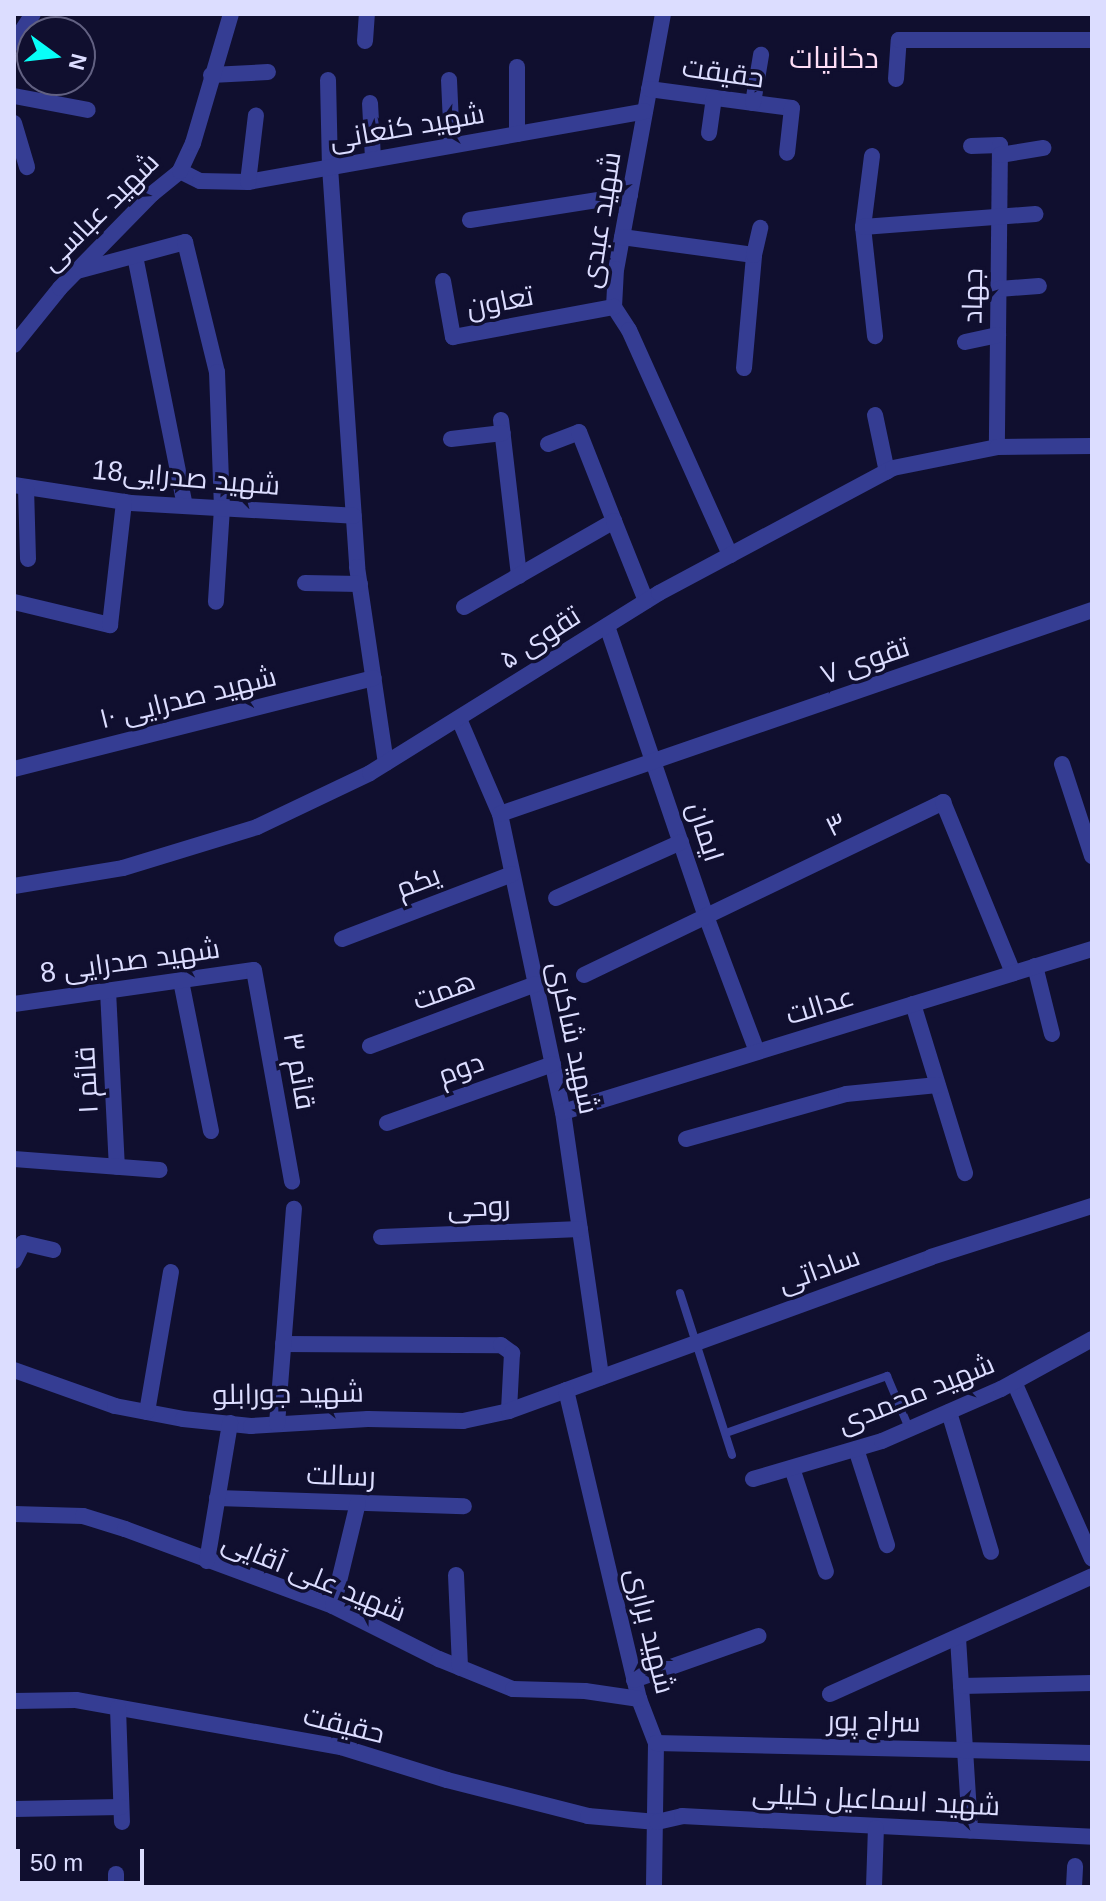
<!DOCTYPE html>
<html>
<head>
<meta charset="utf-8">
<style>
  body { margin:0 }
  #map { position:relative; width:1106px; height:1901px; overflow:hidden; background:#100f2f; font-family:Helvetica,Cairo,sans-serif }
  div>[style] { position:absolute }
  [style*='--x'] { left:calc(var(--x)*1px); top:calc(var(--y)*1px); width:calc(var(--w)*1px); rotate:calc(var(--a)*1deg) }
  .service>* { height:8px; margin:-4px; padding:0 4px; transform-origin:4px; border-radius:4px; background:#353d93 }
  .minor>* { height:16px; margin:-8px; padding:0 8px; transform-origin:8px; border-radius:8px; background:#353d93 }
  span { translate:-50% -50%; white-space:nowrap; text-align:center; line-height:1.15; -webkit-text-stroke:7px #100f2f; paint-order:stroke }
  .street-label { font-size:28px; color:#dcddff }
  .neighbourhood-label { font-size:30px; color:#ffdef7 }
  .frame { position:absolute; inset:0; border:16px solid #dcddff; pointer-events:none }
  .north { position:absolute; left:16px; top:16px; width:80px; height:80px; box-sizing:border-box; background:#100f2f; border:2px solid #626182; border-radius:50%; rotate:105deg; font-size:22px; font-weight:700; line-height:32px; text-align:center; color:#dcddff }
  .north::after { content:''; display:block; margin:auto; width:28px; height:36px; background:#08fff8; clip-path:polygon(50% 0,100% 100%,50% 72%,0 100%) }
  .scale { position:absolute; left:16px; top:1849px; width:128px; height:36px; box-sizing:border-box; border:4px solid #dcddff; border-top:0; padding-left:10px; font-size:24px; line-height:28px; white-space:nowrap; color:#dcddff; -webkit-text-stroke:6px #100f2f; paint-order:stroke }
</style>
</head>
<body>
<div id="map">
  <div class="service">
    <i style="--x:680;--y:1293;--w:170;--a:72.2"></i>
    <i style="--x:726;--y:1433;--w:171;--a:-19.5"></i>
    <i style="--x:887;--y:1376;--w:56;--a:67.1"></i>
  </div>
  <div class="minor">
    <i style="--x:663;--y:14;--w:259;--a:100.4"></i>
    <i style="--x:616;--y:269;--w:38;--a:93"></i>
    <i style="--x:614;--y:307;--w:27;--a:57"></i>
    <i style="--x:629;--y:330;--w:247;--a:65.8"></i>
    <i style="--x:365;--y:41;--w:27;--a:-86"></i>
    <i style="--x:14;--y:43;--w:35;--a:-57"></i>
    <i style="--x:517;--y:67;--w:67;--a:90"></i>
    <i style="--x:211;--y:75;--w:57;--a:-3"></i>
    <i style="--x:896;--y:79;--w:39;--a:-86"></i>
    <i style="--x:899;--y:40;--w:193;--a:0"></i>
    <i style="--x:328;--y:80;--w:87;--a:88.7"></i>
    <i style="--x:330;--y:167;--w:401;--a:86.1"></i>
    <i style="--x:357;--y:567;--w:198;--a:81.6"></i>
    <i style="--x:449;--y:80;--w:65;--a:87.4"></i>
    <i style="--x:649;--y:89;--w:144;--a:7.6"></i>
    <i style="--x:792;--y:108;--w:45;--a:96.3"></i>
    <i style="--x:14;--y:96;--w:75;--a:10.7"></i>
    <i style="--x:370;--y:103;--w:56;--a:86.9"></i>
    <i style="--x:753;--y:103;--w:49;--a:-80.5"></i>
    <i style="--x:14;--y:123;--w:46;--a:73.5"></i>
    <i style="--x:709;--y:133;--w:35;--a:-82"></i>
    <i style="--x:971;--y:146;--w:29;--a:-2"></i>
    <i style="--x:1000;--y:145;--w:302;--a:90.6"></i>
    <i style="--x:1000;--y:155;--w:44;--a:-9.2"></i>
    <i style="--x:872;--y:156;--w:72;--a:97.2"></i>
    <i style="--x:863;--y:227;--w:110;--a:83.7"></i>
    <i style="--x:180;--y:171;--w:22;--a:27"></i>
    <i style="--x:200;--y:181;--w:48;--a:1.2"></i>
    <i style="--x:248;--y:182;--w:403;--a:-10.1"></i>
    <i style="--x:248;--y:182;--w:67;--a:-83.2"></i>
    <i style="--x:470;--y:220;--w:162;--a:-8.9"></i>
    <i style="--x:863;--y:227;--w:173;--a:-4.3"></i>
    <i style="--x:622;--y:237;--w:133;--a:7.8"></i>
    <i style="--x:135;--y:256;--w:255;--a:78.7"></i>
    <i style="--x:77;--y:271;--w:112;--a:-15"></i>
    <i style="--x:185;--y:242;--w:134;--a:76.2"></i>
    <i style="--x:217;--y:372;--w:136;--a:87.9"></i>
    <i style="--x:222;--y:508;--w:94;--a:93.7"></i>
    <i style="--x:443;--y:281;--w:57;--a:79.9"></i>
    <i style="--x:453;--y:337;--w:164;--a:-10.6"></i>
    <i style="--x:999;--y:289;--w:40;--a:-4.3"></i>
    <i style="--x:965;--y:342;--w:34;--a:-12"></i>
    <i style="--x:14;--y:345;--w:73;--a:-51.1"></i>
    <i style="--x:60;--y:288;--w:132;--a:-45.6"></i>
    <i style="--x:152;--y:194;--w:36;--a:-39"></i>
    <i style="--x:180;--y:171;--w:31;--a:-65"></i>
    <i style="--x:193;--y:143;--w:134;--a:-73.6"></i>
    <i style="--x:744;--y:368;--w:113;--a:-84.9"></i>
    <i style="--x:754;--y:255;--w:28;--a:-77"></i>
    <i style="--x:875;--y:415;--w:58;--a:78.1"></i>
    <i style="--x:501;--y:420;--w:157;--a:83.4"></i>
    <i style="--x:451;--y:439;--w:52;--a:-6.6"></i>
    <i style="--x:548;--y:444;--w:33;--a:-21"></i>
    <i style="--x:579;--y:432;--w:96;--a:68.5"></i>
    <i style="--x:14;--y:485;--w:118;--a:8.7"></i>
    <i style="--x:131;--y:503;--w:223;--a:3.3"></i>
    <i style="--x:26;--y:487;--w:72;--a:88.4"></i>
    <i style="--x:305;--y:583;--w:55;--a:1"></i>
    <i style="--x:14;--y:602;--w:99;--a:13.5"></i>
    <i style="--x:110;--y:625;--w:124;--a:-83.5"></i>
    <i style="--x:464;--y:607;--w:173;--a:-29.8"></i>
    <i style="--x:614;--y:521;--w:86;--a:68.2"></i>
    <i style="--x:607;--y:626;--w:306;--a:71.2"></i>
    <i style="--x:706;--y:916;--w:145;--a:69.4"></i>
    <i style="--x:459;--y:719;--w:103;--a:66.7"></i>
    <i style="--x:500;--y:814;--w:305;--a:78.1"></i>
    <i style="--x:563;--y:1112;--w:268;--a:81.8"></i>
    <i style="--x:1062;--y:764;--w:97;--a:71.9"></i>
    <i style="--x:14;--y:769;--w:371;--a:-14.2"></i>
    <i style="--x:500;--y:814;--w:626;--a:-19.01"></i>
    <i style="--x:14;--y:886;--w:110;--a:-9.4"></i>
    <i style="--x:123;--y:868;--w:140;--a:-17"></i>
    <i style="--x:257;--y:827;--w:125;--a:-25.5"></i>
    <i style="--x:370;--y:773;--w:340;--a:-31.9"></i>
    <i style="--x:659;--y:593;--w:265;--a:-28.1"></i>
    <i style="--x:893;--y:468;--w:106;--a:-11.4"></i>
    <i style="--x:997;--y:447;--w:95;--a:-0.6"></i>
    <i style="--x:556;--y:898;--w:137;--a:-24.1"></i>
    <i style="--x:342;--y:939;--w:182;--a:-20.9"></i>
    <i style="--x:1035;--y:966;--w:70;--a:76"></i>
    <i style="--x:584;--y:975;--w:399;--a:-25.7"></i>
    <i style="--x:943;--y:802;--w:185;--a:67.7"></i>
    <i style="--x:181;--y:981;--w:153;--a:78.7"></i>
    <i style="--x:108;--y:991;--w:176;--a:87.1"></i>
    <i style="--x:14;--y:1004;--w:242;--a:-8.1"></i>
    <i style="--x:254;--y:970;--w:215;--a:79.8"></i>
    <i style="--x:913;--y:1004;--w:177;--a:72.9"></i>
    <i style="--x:370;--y:1046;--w:177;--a:-20.5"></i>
    <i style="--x:563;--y:1112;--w:554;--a:-17.13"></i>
    <i style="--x:387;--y:1123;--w:176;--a:-19.6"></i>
    <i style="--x:686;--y:1139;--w:166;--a:-15.7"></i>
    <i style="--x:846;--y:1094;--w:92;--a:-5.6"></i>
    <i style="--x:14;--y:1159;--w:146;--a:4.3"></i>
    <i style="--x:381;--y:1237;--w:199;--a:-2.3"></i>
    <i style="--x:14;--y:1261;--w:20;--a:-63"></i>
    <i style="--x:23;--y:1243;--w:31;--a:13"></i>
    <i style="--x:283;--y:1344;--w:218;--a:0.3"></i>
    <i style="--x:501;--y:1345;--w:14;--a:36"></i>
    <i style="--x:512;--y:1353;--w:58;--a:93"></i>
    <i style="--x:14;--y:1370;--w:107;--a:19.6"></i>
    <i style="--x:115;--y:1406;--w:69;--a:10.8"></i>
    <i style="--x:183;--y:1419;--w:68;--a:5.9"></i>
    <i style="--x:251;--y:1426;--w:117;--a:-3.4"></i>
    <i style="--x:368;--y:1419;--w:95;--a:1.2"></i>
    <i style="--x:463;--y:1421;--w:47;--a:-12.3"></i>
    <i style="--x:509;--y:1411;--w:449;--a:-20"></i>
    <i style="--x:931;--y:1257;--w:169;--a:-17.6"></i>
    <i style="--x:1014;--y:1382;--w:193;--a:66.2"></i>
    <i style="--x:566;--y:1390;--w:318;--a:76.7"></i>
    <i style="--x:639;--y:1699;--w:47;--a:68.9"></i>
    <i style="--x:656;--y:1743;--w:144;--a:90.8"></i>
    <i style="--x:147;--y:1412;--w:142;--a:-80.3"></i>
    <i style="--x:949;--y:1412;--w:146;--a:73.3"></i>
    <i style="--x:277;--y:1424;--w:216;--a:-85.5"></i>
    <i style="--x:856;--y:1449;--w:101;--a:72.1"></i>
    <i style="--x:792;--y:1468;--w:109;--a:71.9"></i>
    <i style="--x:753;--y:1479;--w:134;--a:-16.4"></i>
    <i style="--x:882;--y:1441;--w:130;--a:-23.6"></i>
    <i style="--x:1001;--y:1389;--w:104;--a:-28.8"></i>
    <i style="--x:217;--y:1498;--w:247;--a:1.9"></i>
    <i style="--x:14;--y:1514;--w:69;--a:1.7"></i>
    <i style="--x:83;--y:1516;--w:44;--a:17.2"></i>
    <i style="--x:125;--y:1529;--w:222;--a:20.3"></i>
    <i style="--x:333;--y:1606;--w:119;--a:26.6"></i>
    <i style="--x:439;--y:1659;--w:80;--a:22.1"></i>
    <i style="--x:513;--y:1689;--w:72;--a:1.6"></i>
    <i style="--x:585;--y:1691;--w:55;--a:8.4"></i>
    <i style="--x:207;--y:1561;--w:140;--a:-80.5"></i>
    <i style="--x:456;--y:1575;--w:93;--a:87.5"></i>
    <i style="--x:333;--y:1606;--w:106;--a:-76.4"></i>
    <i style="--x:958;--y:1638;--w:193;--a:86.4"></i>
    <i style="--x:634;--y:1680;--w:132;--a:-19.5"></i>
    <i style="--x:961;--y:1686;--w:131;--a:-1.3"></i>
    <i style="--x:830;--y:1694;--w:287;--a:-24.2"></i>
    <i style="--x:14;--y:1701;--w:62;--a:-0.9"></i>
    <i style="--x:76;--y:1700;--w:269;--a:10.1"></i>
    <i style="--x:341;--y:1747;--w:111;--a:17.3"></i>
    <i style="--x:447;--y:1780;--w:146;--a:14.3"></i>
    <i style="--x:588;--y:1816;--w:69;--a:5"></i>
    <i style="--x:657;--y:1822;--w:26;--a:-13"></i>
    <i style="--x:682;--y:1816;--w:411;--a:2.9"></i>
    <i style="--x:118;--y:1708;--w:114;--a:88"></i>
    <i style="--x:656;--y:1743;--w:436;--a:1.3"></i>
    <i style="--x:14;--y:1809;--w:107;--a:-1.1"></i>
    <i style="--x:116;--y:1874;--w:13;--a:90"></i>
    <i style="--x:874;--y:1887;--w:59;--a:-88.1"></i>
    <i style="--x:1074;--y:1887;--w:21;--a:-87"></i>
  </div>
  <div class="street-label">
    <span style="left:723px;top:73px;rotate:8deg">حقیقت</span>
    <span style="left:407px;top:127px;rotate:-10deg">شهید کنعانی</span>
    <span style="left:100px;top:212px;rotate:-45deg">شهید عباسی</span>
    <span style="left:601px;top:220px;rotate:-81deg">شهید عبدی</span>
    <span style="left:973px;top:296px;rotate:-89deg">جهاد</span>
    <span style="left:500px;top:302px;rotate:-11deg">تعاون</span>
    <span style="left:186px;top:478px;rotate:5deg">شهید صدرایی18</span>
    <span style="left:540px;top:638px;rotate:-33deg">تقوی ۵</span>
    <span style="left:865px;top:661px;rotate:-19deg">تقوی ۷</span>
    <span style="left:188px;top:698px;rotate:-14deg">شهید صدرایی ۱۰</span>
    <span style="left:836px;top:825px;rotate:-26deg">۳</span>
    <span style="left:705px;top:832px;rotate:72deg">ایمان</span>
    <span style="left:418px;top:882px;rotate:-21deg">یکم</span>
    <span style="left:130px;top:961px;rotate:-8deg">شهید صدرایی 8</span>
    <span style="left:444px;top:991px;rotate:-20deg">همت</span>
    <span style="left:820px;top:1006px;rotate:-17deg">عدالت</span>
    <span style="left:573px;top:1038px;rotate:78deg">شهید شاکری</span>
    <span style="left:461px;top:1069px;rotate:-20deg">دوم</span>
    <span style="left:299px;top:1071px;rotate:80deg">قائم ۳</span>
    <span style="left:87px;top:1080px;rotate:-93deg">قائم ۱</span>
    <span style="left:479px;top:1207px;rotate:-2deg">روحی</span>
    <span style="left:819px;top:1270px;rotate:-20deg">ساداتی</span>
    <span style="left:288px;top:1394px;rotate:-1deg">شهید جورابلو</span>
    <span style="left:916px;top:1394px;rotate:-22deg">شهید محمدی</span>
    <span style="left:341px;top:1476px;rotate:2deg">رسالت</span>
    <span style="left:314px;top:1577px;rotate:22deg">شهید علی آقایی</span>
    <span style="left:650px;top:1631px;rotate:76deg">شهید براری</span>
    <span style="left:874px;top:1722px;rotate:1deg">سراج پور</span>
    <span style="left:344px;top:1725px;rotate:14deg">حقیقت</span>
    <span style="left:876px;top:1800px;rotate:3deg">شهید اسماعیل خلیلی</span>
  </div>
  <div class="neighbourhood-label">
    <span style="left:834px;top:58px">دخانیات</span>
  </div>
  <div class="frame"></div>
  <div class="north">N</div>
  <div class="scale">50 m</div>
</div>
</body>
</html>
